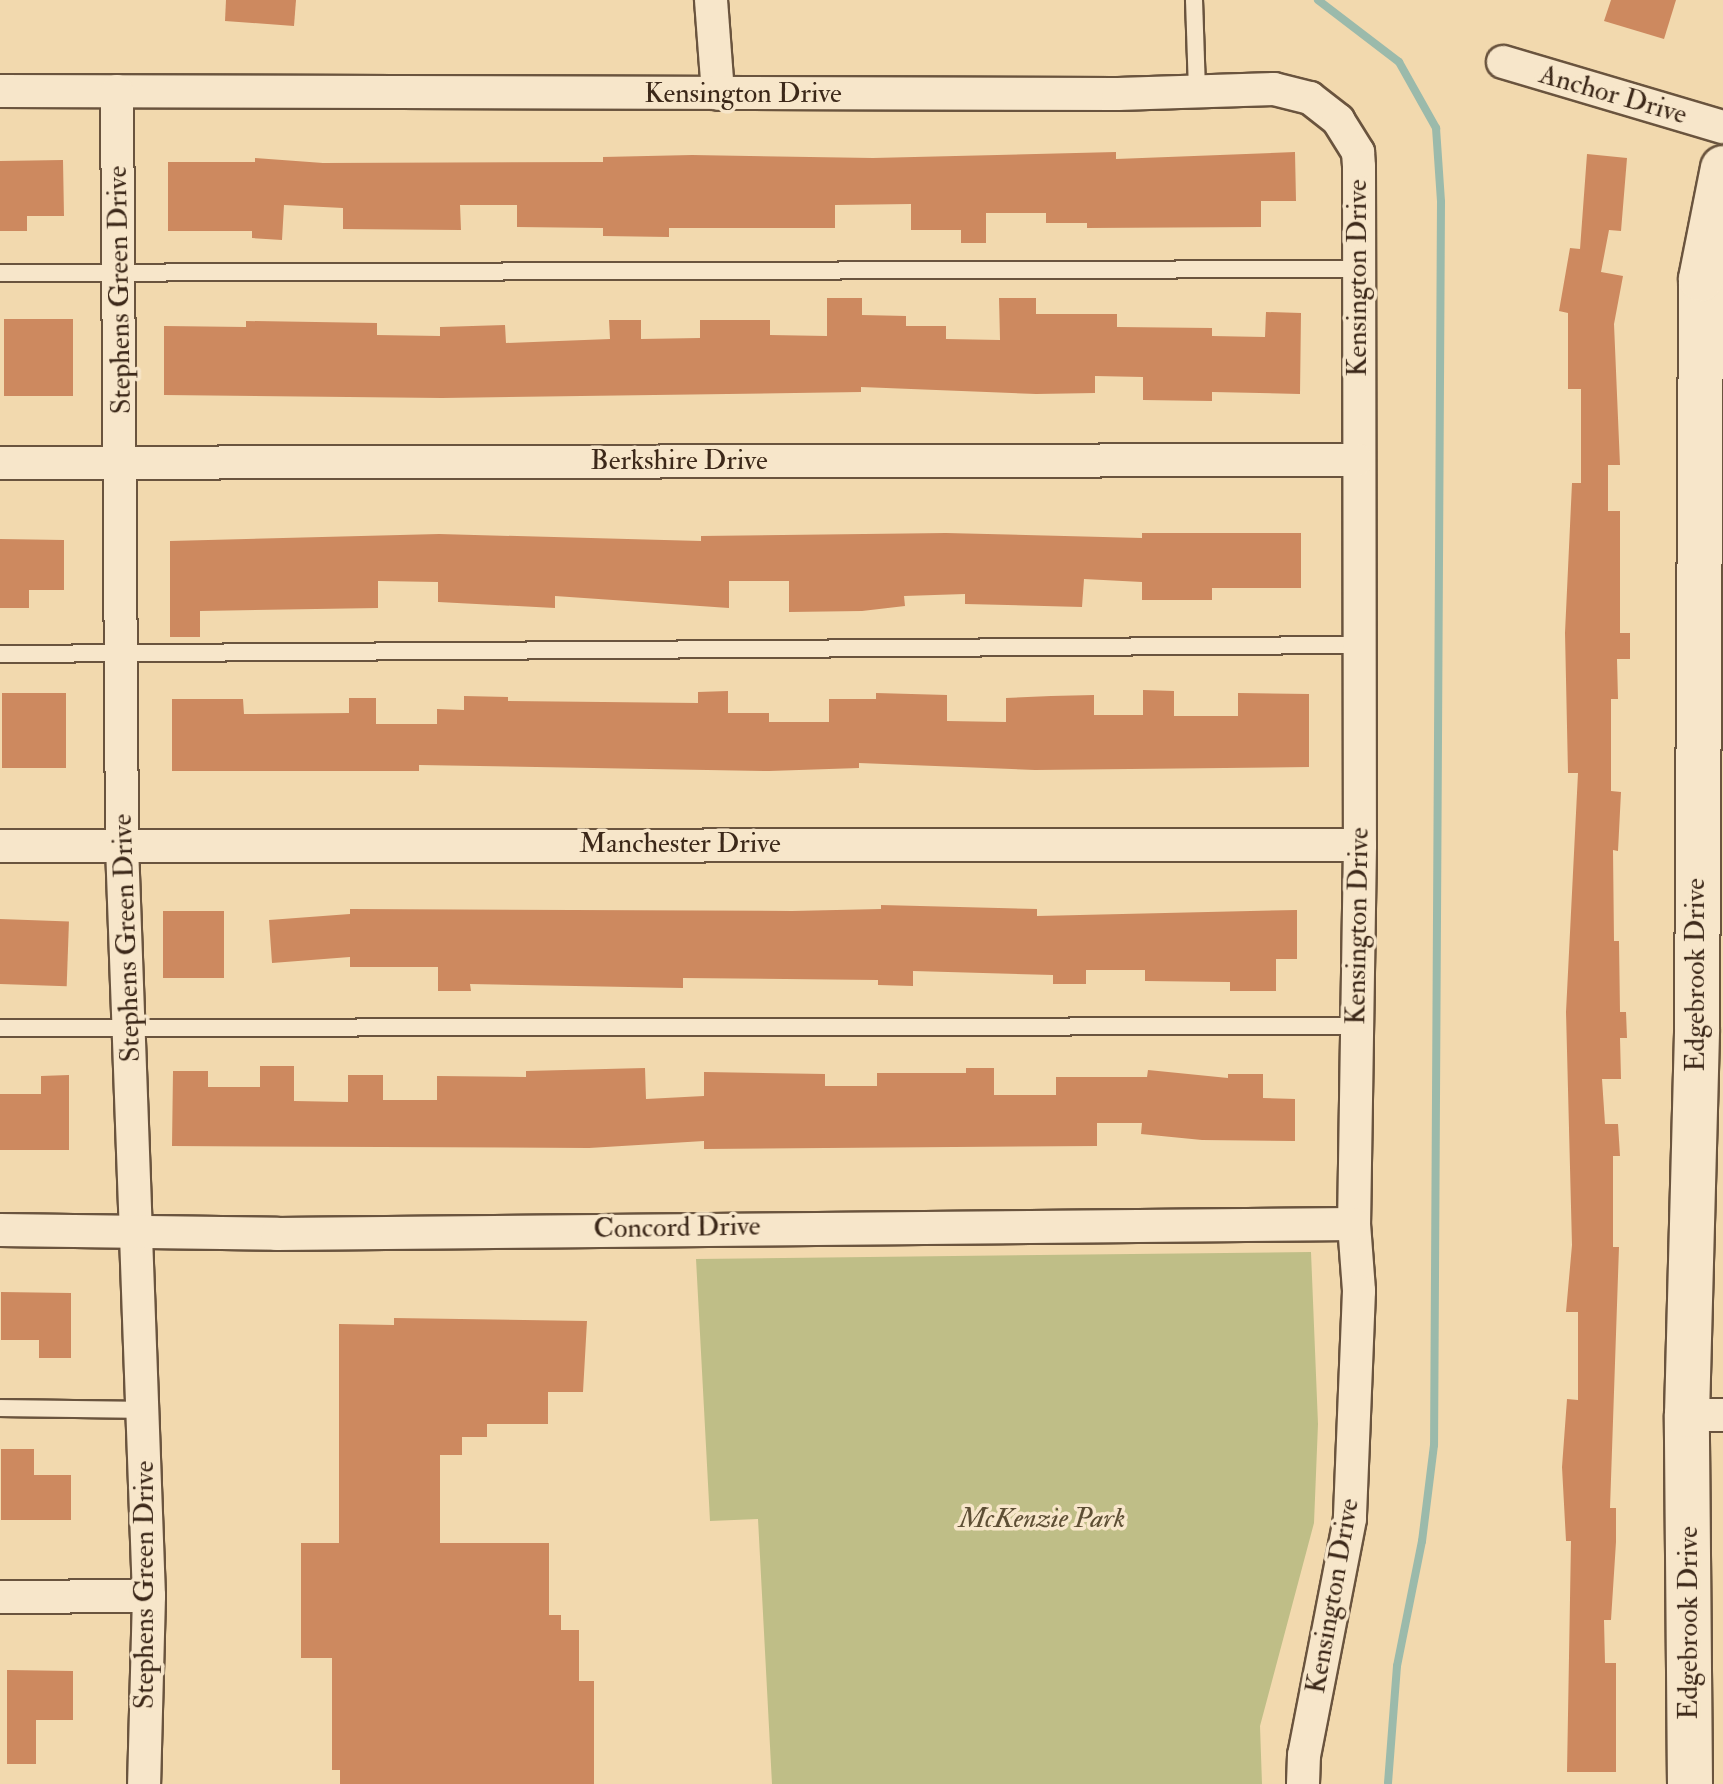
<!DOCTYPE html>
<html>
<head>
<meta charset="utf-8">
<style>
  body { margin:0 }
  #map { position:relative; width:1723px; height:1784px; overflow:hidden; background:#f2d9ae; font-family:"IM FELL Double Pica",serif }
  div>[style] { position:absolute }
  [style*='--x'] { left:calc(var(--x)*1px); top:calc(var(--y)*1px); width:calc(var(--w)*1px); rotate:calc(var(--a)*1deg) }
  .green>* { inset:0; background:#bfbe87 }
  .stream>* { height:8px; margin:-4px; padding:0 4px; transform-origin:4px; border-radius:4px; background:#9bbaab }
  .building>* { inset:0; background:#cd895f; transform-origin:0 0 }
  .roads { filter:drop-shadow(2px 0 #6a543e) drop-shadow(-2px 0 #6a543e) drop-shadow(0 2px #6a543e) drop-shadow(0 -2px #6a543e) }
  .lane>* { height:16px; margin:-8px; padding:0 8px; transform-origin:8px; border-radius:8px; background:#f7e6ca }
  .street>* { height:32px; margin:-16px; padding:0 16px; transform-origin:16px; border-radius:16px; background:#f7e6ca }
  .secondary>* { height:44px; margin:-22px; padding:0 22px; transform-origin:22px; border-radius:22px; background:#f7e6ca }
  span { translate:-50% -50%; white-space:nowrap; text-align:center; line-height:1.15; -webkit-text-stroke:7px #f7e6ca; paint-order:stroke }
  .street-label { font-size:28px; color:#3c2819 }
  .park-label { font-size:28px; color:#5d4e34; font-style:italic }
</style>
</head>
<body>
<div id="map">
  <div class="green">
    <i style="clip-path:polygon(1311px 1252px,1318px 1424px,1314px 1523px,1260px 1726px,1262px 1784px,772px 1784px,758px 1519px,710px 1521px,696px 1259px)"></i>
  </div>
  <div class="stream">
    <i style="--x:1318;--y:0;--w:102;--a:37.4"></i>
    <i style="--x:1399;--y:62;--w:76;--a:60.7"></i>
    <i style="--x:1436;--y:128;--w:74;--a:86.1"></i>
    <i style="--x:1441;--y:202;--w:1243;--a:90.32"></i>
    <i style="--x:1434;--y:1445;--w:97;--a:97.1"></i>
    <i style="--x:1422;--y:1541;--w:127;--a:101.3"></i>
    <i style="--x:1397;--y:1666;--w:117;--a:94.4"></i>
  </div>
  <div class="building">
    <i style="clip-path:polygon(226px 0,296px 0,294px 26px,225px 21px)"></i>
    <i style="clip-path:polygon(1611px 0,1676px 0,1664px 39px,1604px 21px)"></i>
    <i style="clip-path:polygon(1116px 152px,1116px 159px,1295px 152px,1296px 201px,1261px 201px,1261px 227px,1087px 228px,1087px 223px,1046px 223px,1046px 213px,986px 213px,986px 243px,961px 243px,961px 230px,911px 230px,911px 204px,835px 205px,835px 228px,669px 228px,669px 237px,603px 236px,603px 228px,517px 227px,517px 205px,460px 205px,461px 230px,343px 229px,343px 208px,284px 205px,282px 240px,252px 238px,252px 231px,168px 231px,168px 162px,255px 162px,255px 158px,323px 163px,603px 162px,603px 157px,692px 155px,873px 158px)"></i>
    <i style="clip-path:polygon(1587px 154px,1627px 158px,1621px 231px,1609px 230px,1601px 272px,1623px 276px,1614px 324px,1620px 465px,1608px 465px,1608px 511px,1620px 511px,1620px 633px,1630px 633px,1630px 659px,1617px 659px,1618px 699px,1611px 699px,1611px 791px,1621px 792px,1618px 851px,1613px 850px,1614px 941px,1619px 941px,1620px 1012px,1626px 1012px,1627px 1038px,1620px 1038px,1621px 1079px,1602px 1079px,1605px 1124px,1618px 1124px,1620px 1156px,1613px 1156px,1613px 1247px,1619px 1247px,1610px 1508px,1616px 1508px,1616px 1542px,1611px 1620px,1604px 1620px,1605px 1663px,1616px 1663px,1616px 1772px,1567px 1772px,1571px 1541px,1566px 1541px,1562px 1467px,1567px 1399px,1578px 1400px,1578px 1312px,1566px 1312px,1572px 1245px,1566px 1012px,1578px 773px,1568px 773px,1565px 633px,1572px 483px,1581px 483px,1581px 389px,1568px 389px,1568px 313px,1559px 311px,1570px 248px,1580px 249px)"></i>
    <i style="clip-path:polygon(63px 160px,64px 216px,27px 216px,27px 231px,0 231px,0 161px)"></i>
    <i style="clip-path:polygon(827px 298px,862px 298px,862px 315px,906px 316px,906px 326px,946px 326px,946px 339px,1000px 340px,999px 298px,1036px 298px,1036px 314px,1117px 314px,1117px 327px,1212px 328px,1212px 336px,1265px 337px,1266px 312px,1301px 313px,1300px 394px,1212px 392px,1212px 401px,1143px 400px,1143px 377px,1095px 376px,1095px 393px,1036px 394px,861px 387px,861px 392px,442px 398px,164px 395px,164px 326px,246px 327px,246px 321px,377px 323px,377px 335px,440px 336px,440px 327px,505px 325px,506px 343px,610px 339px,609px 320px,641px 320px,641px 339px,700px 338px,700px 320px,770px 320px,770px 335px,827px 336px)"></i>
    <i style="left:4px;top:319px;width:69px;height:77px"></i>
    <i style="clip-path:polygon(946px 533px,1142px 538px,1142px 533px,1301px 533px,1301px 588px,1212px 588px,1212px 600px,1142px 600px,1142px 582px,1084px 579px,1082px 607px,965px 604px,965px 594px,904px 596px,905px 606px,862px 611px,789px 612px,789px 581px,729px 581px,729px 608px,555px 596px,555px 608px,438px 602px,438px 582px,378px 581px,378px 608px,200px 611px,200px 637px,170px 637px,170px 541px,439px 534px,701px 541px,701px 536px)"></i>
    <i style="clip-path:polygon(0 539px,64px 540px,64px 590px,29px 590px,29px 608px,0 608px)"></i>
    <i style="clip-path:polygon(1143px 690px,1174px 691px,1174px 716px,1238px 716px,1238px 693px,1309px 694px,1309px 767px,1035px 770px,859px 763px,859px 768px,769px 771px,419px 765px,419px 771px,172px 771px,172px 699px,243px 699px,244px 714px,349px 713px,349px 698px,376px 698px,376px 724px,437px 724px,437px 709px,464px 710px,464px 696px,508px 697px,508px 701px,698px 703px,698px 692px,728px 691px,728px 713px,769px 713px,769px 722px,829px 722px,829px 699px,876px 699px,876px 693px,947px 695px,947px 721px,1006px 722px,1006px 698px,1051px 696px,1094px 695px,1094px 715px,1143px 715px)"></i>
    <i style="left:2px;top:693px;width:64px;height:75px"></i>
    <i style="clip-path:polygon(881px 905px,1037px 909px,1037px 916px,1297px 910px,1297px 959px,1276px 959px,1276px 991px,1230px 991px,1230px 982px,1145px 981px,1145px 970px,1086px 970px,1086px 984px,1053px 984px,1053px 975px,913px 971px,913px 986px,878px 985px,878px 980px,683px 978px,683px 988px,470px 984px,471px 991px,438px 991px,438px 967px,350px 967px,350px 957px,272px 963px,269px 920px,350px 914px,350px 909px,792px 911px,881px 909px)"></i>
    <i style="left:163px;top:911px;width:61px;height:67px"></i>
    <i style="left:0;top:919px;width:69px;height:65px;rotate:2deg"></i>
    <i style="clip-path:polygon(260px 1066px,294px 1066px,294px 1101px,348px 1102px,348px 1075px,383px 1075px,383px 1100px,437px 1100px,437px 1076px,526px 1077px,526px 1071px,645px 1068px,646px 1099px,704px 1096px,704px 1072px,825px 1074px,825px 1086px,877px 1086px,877px 1073px,966px 1073px,966px 1068px,994px 1068px,994px 1095px,1056px 1095px,1056px 1077px,1147px 1077px,1148px 1070px,1228px 1078px,1228px 1074px,1263px 1074px,1263px 1098px,1295px 1099px,1295px 1141px,1202px 1140px,1141px 1134px,1142px 1123px,1097px 1123px,1097px 1146px,704px 1149px,704px 1141px,589px 1148px,172px 1146px,173px 1071px,208px 1071px,208px 1087px,260px 1087px)"></i>
    <i style="clip-path:polygon(69px 1075px,69px 1150px,0 1150px,0 1094px,41px 1094px,41px 1076px)"></i>
    <i style="clip-path:polygon(1px 1292px,71px 1293px,71px 1358px,39px 1358px,39px 1340px,1px 1340px)"></i>
    <i style="clip-path:polygon(394px 1318px,587px 1321px,583px 1392px,548px 1392px,548px 1424px,487px 1424px,487px 1437px,462px 1437px,462px 1455px,440px 1455px,440px 1543px,549px 1543px,549px 1615px,561px 1615px,561px 1630px,579px 1630px,579px 1681px,594px 1681px,594px 1784px,340px 1784px,340px 1770px,332px 1770px,332px 1658px,301px 1658px,301px 1543px,339px 1543px,339px 1324px,394px 1325px)"></i>
    <i style="clip-path:polygon(1px 1449px,34px 1449px,34px 1475px,71px 1475px,71px 1520px,1px 1520px)"></i>
    <i style="clip-path:polygon(7px 1670px,73px 1671px,73px 1720px,36px 1720px,36px 1764px,7px 1764px)"></i>
  </div>
  <div class="roads">
    <div class="lane">
      <i style="--x:1194;--y:0;--w:91;--a:88.1"></i>
      <i style="--x:0;--y:273;--w:1358;--a:-0.17"></i>
      <i style="--x:0;--y:654;--w:1358;--a:-0.38"></i>
      <i style="--x:0;--y:1028;--w:1357;--a:-0.08"></i>
      <i style="--x:0;--y:1408;--w:143;--a:0.8"></i>
    </div>
    <div class="street">
      <i style="--x:711;--y:0;--w:94;--a:85.7"></i>
      <i style="--x:1503;--y:62;--w:229;--a:16.5"></i>
      <i style="--x:0;--y:91;--w:1118;--a:0.15"></i>
      <i style="--x:1118;--y:94;--w:156;--a:-1.8"></i>
      <i style="--x:1274;--y:89;--w:37;--a:14"></i>
      <i style="--x:1310;--y:98;--w:36;--a:38"></i>
      <i style="--x:1338;--y:120;--w:38;--a:58"></i>
      <i style="--x:1358;--y:152;--w:15;--a:86"></i>
      <i style="--x:1359;--y:167;--w:678;--a:89.92"></i>
      <i style="--x:1360;--y:845;--w:379;--a:90.9"></i>
      <i style="--x:1354;--y:1224;--w:67;--a:85.7"></i>
      <i style="--x:1359;--y:1291;--w:228;--a:92.3"></i>
      <i style="--x:1350;--y:1519;--w:240;--a:101"></i>
      <i style="--x:1304;--y:1755;--w:29;--a:92"></i>
      <i style="--x:117;--y:91;--w:755;--a:89.62"></i>
      <i style="--x:122;--y:846;--w:750;--a:87.94"></i>
      <i style="--x:149;--y:1596;--w:188;--a:91.5"></i>
      <i style="--x:0;--y:463;--w:1357;--a:-0.13"></i>
      <i style="--x:0;--y:846;--w:1360;--a:-0.04"></i>
      <i style="--x:0;--y:1230;--w:277;--a:0.8"></i>
      <i style="--x:277;--y:1234;--w:1077;--a:-0.53"></i>
      <i style="--x:1687;--y:1415;--w:36;--a:0"></i>
      <i style="--x:0;--y:1597;--w:149;--a:-0.4"></i>
    </div>
    <div class="secondary">
      <i style="--x:1690;--y:1784;--w:369;--a:-90.5"></i>
      <i style="--x:1687;--y:1415;--w:386;--a:-88.5"></i>
      <i style="--x:1697;--y:1029;--w:750;--a:-89.69"></i>
      <i style="--x:1701;--y:279;--w:113;--a:-78.8"></i>
    </div>
  </div>
  <div class="street-label">
    <span style="left:743px;top:94px">Kensington Drive</span>
    <span style="left:1613px;top:95px;rotate:16deg">Anchor Drive</span>
    <span style="left:1358px;top:278px;rotate:-90deg">Kensington Drive</span>
    <span style="left:120px;top:290px;rotate:-91deg">Stephens Green Drive</span>
    <span style="left:679px;top:461px">Berkshire Drive</span>
    <span style="left:680px;top:844px">Manchester Drive</span>
    <span style="left:1358px;top:926px;rotate:-89deg">Kensington Drive</span>
    <span style="left:127px;top:938px;rotate:-92deg">Stephens Green Drive</span>
    <span style="left:1696px;top:975px;rotate:-90deg">Edgebrook Drive</span>
    <span style="left:677px;top:1228px;rotate:-1deg">Concord Drive</span>
    <span style="left:145px;top:1585px;rotate:-90deg">Stephens Green Drive</span>
    <span style="left:1333px;top:1596px;rotate:-80deg">Kensington Drive</span>
    <span style="left:1689px;top:1623px;rotate:-90deg">Edgebrook Drive</span>
  </div>
  <div class="park-label">
    <span style="left:1042px;top:1519px">McKenzie Park</span>
  </div>
</div>
</body>
</html>
